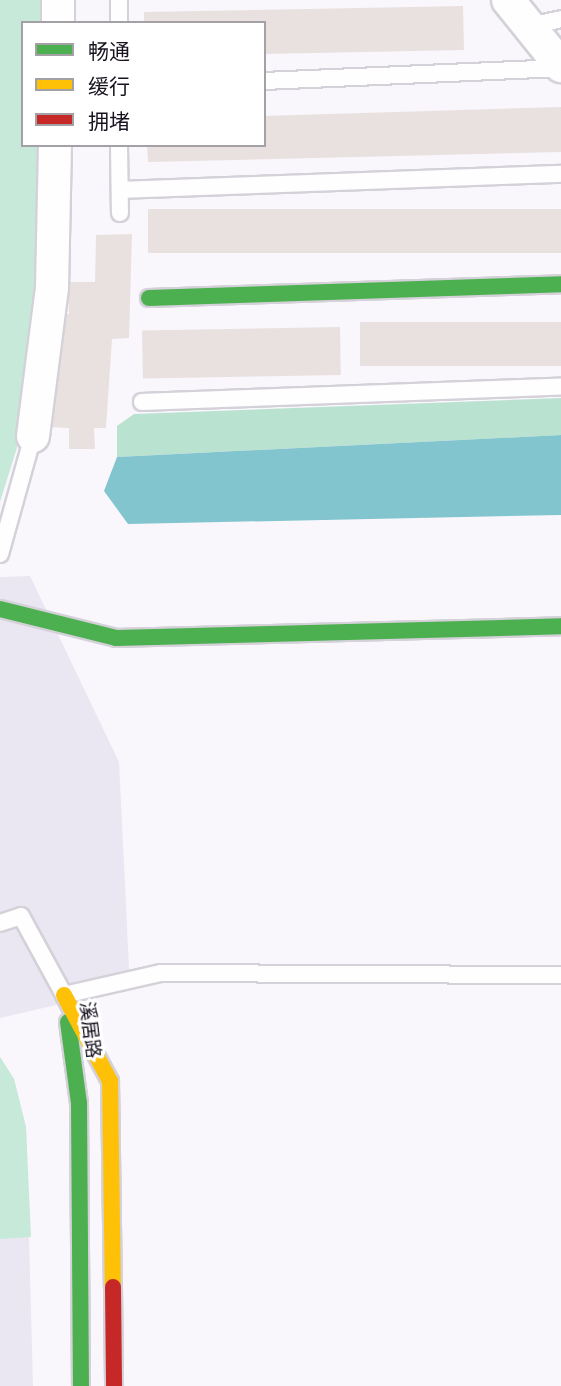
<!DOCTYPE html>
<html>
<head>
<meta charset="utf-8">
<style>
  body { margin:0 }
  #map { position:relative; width:561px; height:1386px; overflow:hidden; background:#f9f7fc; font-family:"IBM Plex Sans","Noto Sans SC",sans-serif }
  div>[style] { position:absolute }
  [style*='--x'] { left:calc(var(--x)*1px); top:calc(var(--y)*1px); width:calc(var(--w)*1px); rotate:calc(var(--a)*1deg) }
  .built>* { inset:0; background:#ebe7f2 }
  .green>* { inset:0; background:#c6e9d9 }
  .forest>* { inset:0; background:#bae2d1 }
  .water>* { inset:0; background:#82c5ce }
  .building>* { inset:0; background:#e9e1e0; transform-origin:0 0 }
  .roads { filter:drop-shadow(2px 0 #d4d1d9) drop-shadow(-2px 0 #d4d1d9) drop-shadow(0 2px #d4d1d9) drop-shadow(0 -2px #d4d1d9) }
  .lane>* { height:16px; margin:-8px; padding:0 8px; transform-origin:8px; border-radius:8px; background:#fefeff }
  .street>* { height:32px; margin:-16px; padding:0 16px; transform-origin:16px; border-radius:16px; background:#fefeff }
  .fast>* { height:16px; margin:-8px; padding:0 8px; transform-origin:8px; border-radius:8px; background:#4caf50 }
  .slow>* { height:16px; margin:-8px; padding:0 8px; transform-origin:8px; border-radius:8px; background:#ffc107 }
  .jam>* { height:16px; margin:-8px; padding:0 8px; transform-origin:8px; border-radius:8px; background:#c62828 }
  span { translate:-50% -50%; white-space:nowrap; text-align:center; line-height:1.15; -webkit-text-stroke:6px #fff; paint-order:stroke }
  .street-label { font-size:19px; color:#18131f }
  .legend { position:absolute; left:21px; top:21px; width:245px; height:126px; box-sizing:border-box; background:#fff; border:2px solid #a3a1a5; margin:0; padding:9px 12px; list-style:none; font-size:21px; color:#18131f }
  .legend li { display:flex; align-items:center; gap:14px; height:35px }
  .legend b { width:35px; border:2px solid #a3a1a5 }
</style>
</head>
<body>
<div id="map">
  <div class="built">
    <i style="clip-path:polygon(30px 576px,119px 762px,130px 988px,0 1018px,0 577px)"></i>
    <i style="clip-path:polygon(0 1057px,14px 1079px,26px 1127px,33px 1386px,0 1386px)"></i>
  </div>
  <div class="green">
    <i style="clip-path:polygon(0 0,44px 0,43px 23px,23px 23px,23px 145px,42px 145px,41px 250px,21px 435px,0 502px)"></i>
    <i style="clip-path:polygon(0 1057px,14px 1079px,26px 1127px,31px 1237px,0 1239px)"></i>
  </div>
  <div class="forest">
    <i style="clip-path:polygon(561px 398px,561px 435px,117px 457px,117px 426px,134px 414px)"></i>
  </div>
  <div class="water">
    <i style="clip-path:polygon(561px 435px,561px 515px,128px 524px,104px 491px,117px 457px)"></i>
  </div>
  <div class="building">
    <i style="clip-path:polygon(463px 6px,464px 50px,264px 54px,264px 23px,144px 23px,144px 12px)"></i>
    <i style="clip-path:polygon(561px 107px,561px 152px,148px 162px,147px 145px,264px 145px,264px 116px)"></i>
    <i style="left:561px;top:209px;width:44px;height:413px;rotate:90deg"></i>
    <i style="clip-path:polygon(132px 234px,129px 338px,112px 339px,106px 428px,94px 428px,95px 449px,69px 449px,69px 428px,50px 427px,60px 314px,69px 314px,68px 282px,95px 282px,96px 235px)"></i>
    <i style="left:561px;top:322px;width:44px;height:201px;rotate:90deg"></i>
    <i style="left:340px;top:327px;width:48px;height:198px;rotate:89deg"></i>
  </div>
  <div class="roads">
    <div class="lane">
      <i style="--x:119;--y:0;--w:23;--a:90"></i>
      <i style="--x:529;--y:26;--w:33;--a:-12"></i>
      <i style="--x:264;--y:81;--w:297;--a:-2.5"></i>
      <i style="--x:119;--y:145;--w:68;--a:89.2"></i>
      <i style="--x:120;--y:190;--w:441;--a:-2.1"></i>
      <i style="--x:142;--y:402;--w:419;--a:-2.1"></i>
      <i style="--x:0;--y:554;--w:123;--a:-74.4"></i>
      <i style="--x:0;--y:923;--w:22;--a:-18"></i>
      <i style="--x:21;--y:916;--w:90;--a:61.4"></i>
      <i style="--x:64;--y:995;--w:99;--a:-12.8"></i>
      <i style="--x:161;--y:973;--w:400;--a:0.3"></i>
    </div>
    <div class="street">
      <i style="--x:508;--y:0;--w:85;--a:51.2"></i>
      <i style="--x:58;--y:23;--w:23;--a:-90"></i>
      <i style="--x:33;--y:436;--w:149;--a:-82.7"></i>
      <i style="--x:52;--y:288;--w:143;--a:-88.8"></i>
    </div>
    <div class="fast">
      <i style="--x:149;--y:298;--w:412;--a:-1.9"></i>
      <i style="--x:0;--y:609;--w:120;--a:14"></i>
      <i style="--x:116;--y:638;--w:445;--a:-1.5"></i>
      <i style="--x:68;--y:1022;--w:82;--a:82.3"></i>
      <i style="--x:79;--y:1103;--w:283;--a:89.6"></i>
    </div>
    <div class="slow">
      <i style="--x:64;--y:995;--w:98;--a:61.9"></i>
      <i style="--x:110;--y:1081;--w:206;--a:89.2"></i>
    </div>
    <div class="jam">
      <i style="--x:113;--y:1287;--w:99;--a:89.4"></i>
    </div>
  </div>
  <div class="street-label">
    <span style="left:90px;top:1030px;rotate:83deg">溪居路</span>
  </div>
  <ul class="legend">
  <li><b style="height:9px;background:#4caf50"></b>畅通</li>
  <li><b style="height:9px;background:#ffc107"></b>缓行</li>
  <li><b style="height:9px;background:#c62828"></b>拥堵</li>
  </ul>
</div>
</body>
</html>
